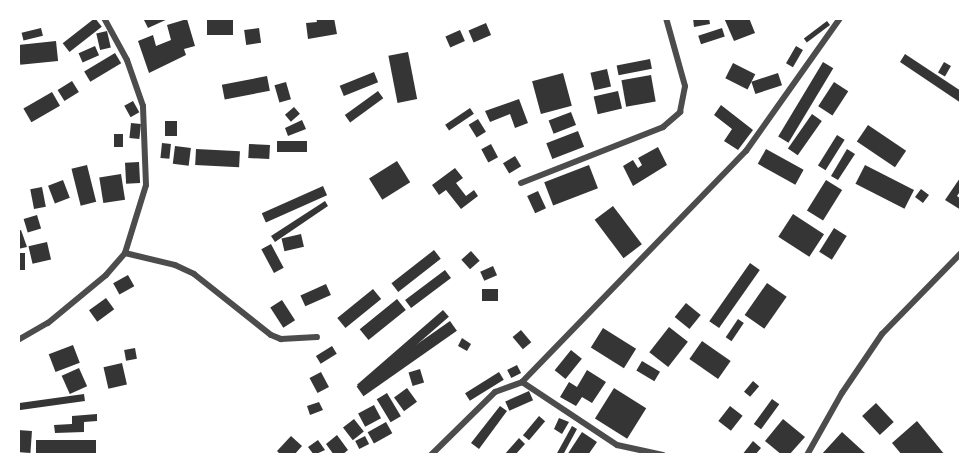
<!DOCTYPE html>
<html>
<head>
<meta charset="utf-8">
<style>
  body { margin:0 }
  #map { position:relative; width:979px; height:473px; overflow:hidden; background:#fff; font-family:Lato,sans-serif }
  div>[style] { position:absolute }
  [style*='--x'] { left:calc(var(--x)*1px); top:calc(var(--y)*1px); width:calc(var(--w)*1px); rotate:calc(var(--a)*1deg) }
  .building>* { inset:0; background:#353535; transform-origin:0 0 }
  .minor>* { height:6px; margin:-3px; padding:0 3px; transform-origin:3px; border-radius:3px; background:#4c4c4c }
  span { translate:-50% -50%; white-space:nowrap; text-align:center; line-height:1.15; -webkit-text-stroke:6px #fff; paint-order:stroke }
  .frame { position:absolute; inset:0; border:20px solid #fff; pointer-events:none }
</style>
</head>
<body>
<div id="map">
  <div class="building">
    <i style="left:95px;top:18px;width:11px;height:41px;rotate:52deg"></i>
    <i style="clip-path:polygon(143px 18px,170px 18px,148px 28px)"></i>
    <i style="left:207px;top:18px;width:26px;height:17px"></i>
    <i style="clip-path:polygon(316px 18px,334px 18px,337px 34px,308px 39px,306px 23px,317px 22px)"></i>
    <i style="clip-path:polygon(693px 18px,709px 18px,710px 24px,694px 27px)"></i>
    <i style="clip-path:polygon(724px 18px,749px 18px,755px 33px,734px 41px)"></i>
    <i style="clip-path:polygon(187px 19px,195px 46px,184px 49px,186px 55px,149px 73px,138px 41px,153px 35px,156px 46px,171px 40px,167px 25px)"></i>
    <i style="left:827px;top:21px;width:5px;height:29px;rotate:53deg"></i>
    <i style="left:486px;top:23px;width:13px;height:19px;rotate:67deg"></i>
    <i style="left:41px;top:28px;width:8px;height:20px;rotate:76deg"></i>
    <i style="left:259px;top:28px;width:15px;height:15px;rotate:82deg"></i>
    <i style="left:722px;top:28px;width:9px;height:25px;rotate:72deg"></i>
    <i style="left:460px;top:30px;width:12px;height:16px;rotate:66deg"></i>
    <i style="left:107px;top:31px;width:17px;height:11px;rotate:77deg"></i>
    <i style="left:56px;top:41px;width:20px;height:38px;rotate:84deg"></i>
    <i style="left:95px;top:46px;width:10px;height:18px;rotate:66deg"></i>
    <i style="left:796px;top:46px;width:8px;height:20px;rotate:30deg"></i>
    <i style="left:408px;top:52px;width:48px;height:20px;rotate:79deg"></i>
    <i style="left:115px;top:53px;width:12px;height:36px;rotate:59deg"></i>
    <i style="clip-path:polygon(905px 54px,961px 91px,961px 103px,900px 62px)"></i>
    <i style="left:650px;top:59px;width:10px;height:34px;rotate:79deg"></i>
    <i style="left:823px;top:62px;width:12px;height:87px;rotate:31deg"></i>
    <i style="left:944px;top:62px;width:8px;height:12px;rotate:30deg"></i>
    <i style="left:733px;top:63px;width:25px;height:17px;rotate:27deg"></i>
    <i style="left:607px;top:69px;width:18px;height:17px;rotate:77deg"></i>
    <i style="left:374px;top:72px;width:11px;height:37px;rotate:68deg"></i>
    <i style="left:563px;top:73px;width:34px;height:32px;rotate:75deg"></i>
    <i style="left:778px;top:73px;width:13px;height:28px;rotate:72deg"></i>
    <i style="left:651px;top:75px;width:27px;height:30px;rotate:80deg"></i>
    <i style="left:267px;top:76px;width:15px;height:46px;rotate:79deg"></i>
    <i style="left:72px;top:81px;width:13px;height:17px;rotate:58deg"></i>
    <i style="left:286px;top:82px;width:18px;height:12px;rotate:74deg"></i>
    <i style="left:834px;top:82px;width:17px;height:29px;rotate:33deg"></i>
    <i style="left:378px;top:91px;width:9px;height:41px;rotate:54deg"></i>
    <i style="left:618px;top:91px;width:18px;height:25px;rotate:77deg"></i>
    <i style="left:52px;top:92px;width:16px;height:33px;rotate:60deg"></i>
    <i style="clip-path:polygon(519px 99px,528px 123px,515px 128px,510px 114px,490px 122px,485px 111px)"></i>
    <i style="left:133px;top:101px;width:13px;height:10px;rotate:61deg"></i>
    <i style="clip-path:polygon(721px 105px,753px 130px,738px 150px,724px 141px,732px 129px,714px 115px)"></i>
    <i style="left:294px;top:107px;width:9px;height:12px;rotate:49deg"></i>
    <i style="left:470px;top:108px;width:7px;height:30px;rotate:56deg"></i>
    <i style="left:571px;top:112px;width:14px;height:24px;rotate:69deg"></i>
    <i style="left:812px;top:114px;width:12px;height:42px;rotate:35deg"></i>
    <i style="left:478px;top:119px;width:15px;height:11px;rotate:58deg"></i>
    <i style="clip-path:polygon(302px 120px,306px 129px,288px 136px,285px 128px)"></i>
    <i style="left:165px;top:121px;width:12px;height:15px"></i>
    <i style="left:131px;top:123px;width:10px;height:15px;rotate:6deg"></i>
    <i style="left:868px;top:125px;width:46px;height:20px;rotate:34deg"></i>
    <i style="left:578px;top:131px;width:17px;height:34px;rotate:69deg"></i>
    <i style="left:114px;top:134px;width:9px;height:13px"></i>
    <i style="left:837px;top:135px;width:9px;height:36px;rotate:32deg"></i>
    <i style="left:307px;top:141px;width:11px;height:30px;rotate:90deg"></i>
    <i style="left:162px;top:143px;width:9px;height:15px;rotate:6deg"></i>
    <i style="left:249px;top:144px;width:21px;height:14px;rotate:3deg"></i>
    <i style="left:491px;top:144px;width:15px;height:11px;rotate:62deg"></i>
    <i style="left:175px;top:146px;width:16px;height:18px;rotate:7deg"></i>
    <i style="clip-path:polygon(658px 147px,667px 165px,633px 186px,623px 166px,633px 160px,638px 168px,642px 165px,638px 158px)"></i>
    <i style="left:196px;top:149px;width:44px;height:16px;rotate:3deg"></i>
    <i style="left:766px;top:149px;width:43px;height:17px;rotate:29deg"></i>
    <i style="clip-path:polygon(847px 149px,855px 154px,838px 180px,831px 176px)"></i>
    <i style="left:515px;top:156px;width:12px;height:14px;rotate:59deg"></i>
    <i style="left:397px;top:161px;width:25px;height:33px;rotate:58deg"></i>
    <i style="left:139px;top:162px;width:21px;height:14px;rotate:87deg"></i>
    <i style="left:87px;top:165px;width:38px;height:16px;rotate:76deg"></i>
    <i style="left:589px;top:165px;width:25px;height:48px;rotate:69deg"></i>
    <i style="left:865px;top:165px;width:55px;height:21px;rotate:27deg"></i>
    <i style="clip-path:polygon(455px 168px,463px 178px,456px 183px,466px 196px,474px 190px,478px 196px,461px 209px,446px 190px,439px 195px,432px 185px)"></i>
    <i style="left:121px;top:174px;width:26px;height:22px;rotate:81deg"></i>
    <i style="clip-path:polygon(960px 178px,961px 190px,957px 196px,961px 199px,961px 210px,945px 200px)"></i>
    <i style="left:63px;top:180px;width:19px;height:16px;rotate:69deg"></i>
    <i style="left:826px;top:180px;width:19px;height:36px;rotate:32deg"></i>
    <i style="left:323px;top:186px;width:10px;height:67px;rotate:66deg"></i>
    <i style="left:42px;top:187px;width:20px;height:12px;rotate:79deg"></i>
    <i style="left:921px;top:189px;width:10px;height:10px;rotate:37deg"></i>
    <i style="left:538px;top:191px;width:19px;height:12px;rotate:65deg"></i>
    <i style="clip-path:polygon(325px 201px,328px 206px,275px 242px,271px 236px)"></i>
    <i style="left:613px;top:206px;width:48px;height:23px;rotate:53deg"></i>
    <i style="left:793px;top:214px;width:37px;height:27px;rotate:33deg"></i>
    <i style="left:37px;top:215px;width:14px;height:14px;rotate:73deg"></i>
    <i style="left:834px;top:228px;width:15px;height:28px;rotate:32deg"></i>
    <i style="clip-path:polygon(21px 230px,27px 247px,18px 249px,18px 231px)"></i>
    <i style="left:301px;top:234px;width:13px;height:20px;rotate:77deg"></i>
    <i style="left:47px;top:242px;width:18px;height:19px;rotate:77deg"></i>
    <i style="left:271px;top:244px;width:27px;height:11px;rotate:62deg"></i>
    <i style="left:434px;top:250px;width:11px;height:54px;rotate:52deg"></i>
    <i style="left:471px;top:251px;width:13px;height:13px;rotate:48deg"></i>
    <i style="left:18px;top:253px;width:7px;height:17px"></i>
    <i style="left:750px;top:263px;width:12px;height:71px;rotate:35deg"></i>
    <i style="left:493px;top:266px;width:10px;height:14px;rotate:66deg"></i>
    <i style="left:445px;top:270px;width:10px;height:50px;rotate:53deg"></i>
    <i style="left:128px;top:275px;width:13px;height:17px;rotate:61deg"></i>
    <i style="left:767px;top:283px;width:24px;height:39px;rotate:35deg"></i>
    <i style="left:326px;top:284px;width:12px;height:28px;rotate:66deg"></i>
    <i style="left:373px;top:289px;width:13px;height:46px;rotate:51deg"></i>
    <i style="left:482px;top:289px;width:16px;height:12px"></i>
    <i style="left:106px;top:298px;width:14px;height:21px;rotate:54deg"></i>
    <i style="left:397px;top:299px;width:14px;height:48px;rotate:51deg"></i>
    <i style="left:282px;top:300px;width:24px;height:14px;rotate:57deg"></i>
    <i style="left:686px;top:303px;width:19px;height:18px;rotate:39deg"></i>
    <i style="left:443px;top:310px;width:9px;height:114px;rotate:49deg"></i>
    <i style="left:738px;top:319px;width:7px;height:22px;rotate:34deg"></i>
    <i style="left:450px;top:321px;width:12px;height:114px;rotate:55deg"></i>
    <i style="left:669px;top:327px;width:24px;height:32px;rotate:38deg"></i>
    <i style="left:603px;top:328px;width:39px;height:23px;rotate:32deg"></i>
    <i style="left:521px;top:330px;width:16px;height:11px;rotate:50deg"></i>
    <i style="clip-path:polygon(462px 338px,471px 344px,467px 351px,458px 346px)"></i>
    <i style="left:702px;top:341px;width:35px;height:22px;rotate:35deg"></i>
    <i style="left:73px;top:345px;width:19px;height:26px;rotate:69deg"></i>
    <i style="left:332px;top:346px;width:9px;height:19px;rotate:58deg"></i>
    <i style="left:135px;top:348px;width:11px;height:11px;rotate:80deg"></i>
    <i style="left:571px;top:350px;width:14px;height:26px;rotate:39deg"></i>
    <i style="left:642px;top:361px;width:21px;height:11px;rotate:31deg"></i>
    <i style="left:122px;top:363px;width:22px;height:19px;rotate:77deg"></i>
    <i style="left:517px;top:365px;width:9px;height:11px;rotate:63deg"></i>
    <i style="left:79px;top:368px;width:20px;height:19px;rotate:66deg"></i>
    <i style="left:420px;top:369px;width:14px;height:12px;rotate:73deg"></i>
    <i style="clip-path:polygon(587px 370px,606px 382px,592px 403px,582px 397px,576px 406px,560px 397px,569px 382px,577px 387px)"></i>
    <i style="left:321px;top:372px;width:17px;height:13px;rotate:62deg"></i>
    <i style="left:499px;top:372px;width:9px;height:40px;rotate:58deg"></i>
    <i style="left:753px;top:381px;width:8px;height:14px;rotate:40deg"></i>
    <i style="left:407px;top:388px;width:17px;height:16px;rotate:54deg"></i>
    <i style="left:614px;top:388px;width:38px;height:36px;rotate:32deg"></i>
    <i style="left:529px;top:391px;width:10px;height:26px;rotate:66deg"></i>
    <i style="left:387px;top:393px;width:27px;height:12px;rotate:59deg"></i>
    <i style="left:84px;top:394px;width:7px;height:67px;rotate:82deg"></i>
    <i style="left:772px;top:399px;width:9px;height:31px;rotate:36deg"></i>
    <i style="clip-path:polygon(319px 402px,323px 410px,310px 415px,307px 406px)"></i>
    <i style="left:876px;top:403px;width:26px;height:19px;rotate:47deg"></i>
    <i style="left:374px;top:405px;width:15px;height:18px;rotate:62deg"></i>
    <i style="clip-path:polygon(500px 406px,507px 411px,479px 449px,471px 443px)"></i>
    <i style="left:730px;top:406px;width:16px;height:19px;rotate:38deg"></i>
    <i style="clip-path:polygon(97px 414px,97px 421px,84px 422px,84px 432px,55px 433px,54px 425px,72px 424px,72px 416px)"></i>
    <i style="left:539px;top:416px;width:8px;height:25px;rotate:40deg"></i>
    <i style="clip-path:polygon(559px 418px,569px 422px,562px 434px,554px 429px)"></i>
    <i style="left:354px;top:419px;width:16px;height:14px;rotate:52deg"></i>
    <i style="clip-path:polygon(783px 419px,805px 437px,789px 455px,782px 455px,765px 441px)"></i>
    <i style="clip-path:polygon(917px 421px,945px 455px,902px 455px,892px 443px)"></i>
    <i style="left:386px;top:422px;width:13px;height:21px;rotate:61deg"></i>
    <i style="clip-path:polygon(572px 426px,577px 429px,563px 455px,556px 455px)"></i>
    <i style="left:18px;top:430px;width:14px;height:22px;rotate:4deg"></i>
    <i style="clip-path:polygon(582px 432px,597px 442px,588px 455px,567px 455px)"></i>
    <i style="clip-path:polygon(842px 432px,865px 453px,821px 455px)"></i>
    <i style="clip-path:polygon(337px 435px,348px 450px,342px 455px,334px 455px,326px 444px)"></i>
    <i style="clip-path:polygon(291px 436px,302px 446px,294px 455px,281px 455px,277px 451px)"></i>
    <i style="left:365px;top:436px;width:9px;height:11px;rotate:63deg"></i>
    <i style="clip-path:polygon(519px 438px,525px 444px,515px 455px,504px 455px)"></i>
    <i style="left:96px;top:440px;width:15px;height:60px;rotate:90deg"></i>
    <i style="clip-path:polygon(318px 440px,325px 450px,314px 455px,308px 447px)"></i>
    <i style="clip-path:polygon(753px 441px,761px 448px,755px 455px,742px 455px)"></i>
  </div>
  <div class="minor">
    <i style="--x:521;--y:183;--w:153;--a:-21.5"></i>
    <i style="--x:663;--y:127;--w:23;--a:-41"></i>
    <i style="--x:680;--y:112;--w:26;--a:-79"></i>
    <i style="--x:685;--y:86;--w:71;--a:-105.6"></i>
    <i style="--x:125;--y:253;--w:51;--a:13.5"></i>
    <i style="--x:175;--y:265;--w:21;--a:25"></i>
    <i style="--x:194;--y:274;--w:98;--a:38.4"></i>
    <i style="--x:271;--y:335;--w:11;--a:22"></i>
    <i style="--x:281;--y:339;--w:36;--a:-3"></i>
    <i style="--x:18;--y:340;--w:34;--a:-30"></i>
    <i style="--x:48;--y:323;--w:75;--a:-39.6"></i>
    <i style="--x:106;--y:275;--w:29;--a:-49"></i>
    <i style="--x:125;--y:253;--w:71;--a:-72.8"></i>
    <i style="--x:146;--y:185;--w:79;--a:-92.2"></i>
    <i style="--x:143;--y:106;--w:49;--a:-109.2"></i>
    <i style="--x:127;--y:60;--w:48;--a:-118.7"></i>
    <i style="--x:522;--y:382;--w:322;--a:-45.9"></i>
    <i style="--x:746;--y:151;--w:163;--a:-54.7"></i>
    <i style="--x:431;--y:455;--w:90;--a:-44.5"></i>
    <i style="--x:495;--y:392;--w:29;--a:-20"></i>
    <i style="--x:522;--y:382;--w:114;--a:33.6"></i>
    <i style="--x:617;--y:445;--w:47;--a:12.3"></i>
    <i style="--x:807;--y:455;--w:71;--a:-60.6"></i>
    <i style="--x:842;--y:393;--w:71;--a:-55.9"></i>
    <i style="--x:882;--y:334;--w:113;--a:-45.7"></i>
  </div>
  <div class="frame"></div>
</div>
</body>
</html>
